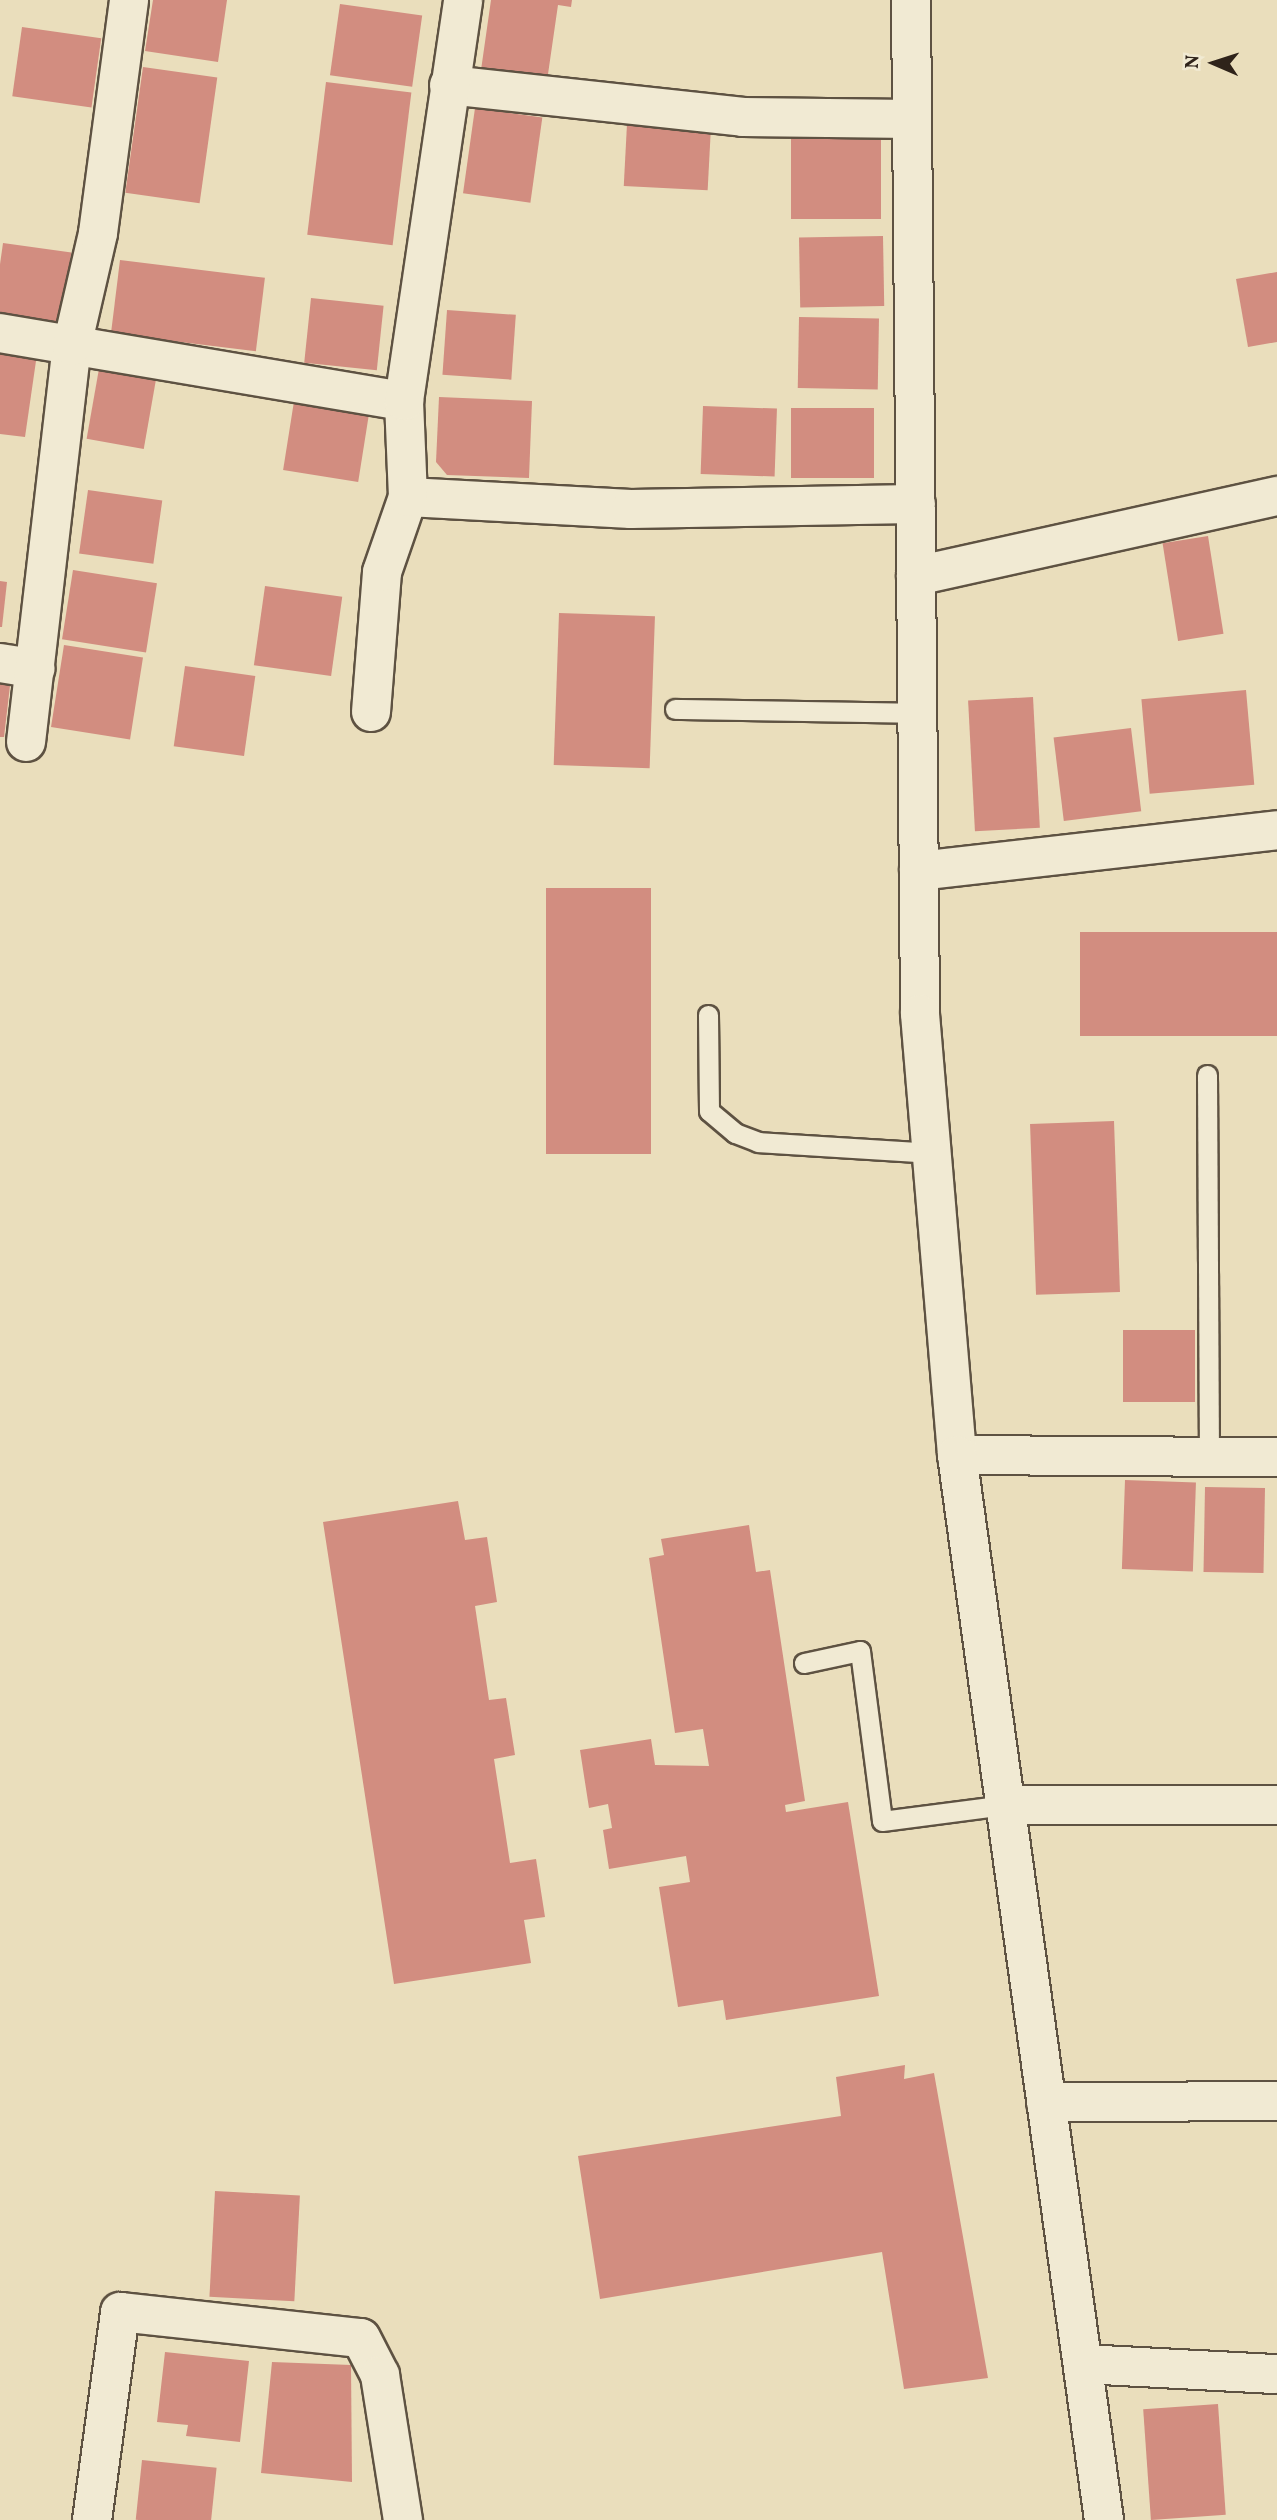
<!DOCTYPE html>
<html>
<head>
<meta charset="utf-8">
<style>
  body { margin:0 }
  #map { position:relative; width:1277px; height:2520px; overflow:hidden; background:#eadebc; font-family:Vollkorn,serif }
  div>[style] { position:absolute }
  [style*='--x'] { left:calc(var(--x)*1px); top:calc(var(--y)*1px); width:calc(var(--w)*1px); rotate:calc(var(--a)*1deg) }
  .building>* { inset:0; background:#d28d80; transform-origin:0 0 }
  .roads { filter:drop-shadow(2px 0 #5e5242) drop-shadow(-2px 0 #5e5242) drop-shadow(0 2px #5e5242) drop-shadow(0 -2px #5e5242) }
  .lane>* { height:19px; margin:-9.5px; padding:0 9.5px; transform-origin:9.5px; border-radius:9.5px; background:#f1ead3 }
  .street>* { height:38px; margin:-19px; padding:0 19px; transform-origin:19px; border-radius:19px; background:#f1ead3 }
  .secondary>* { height:38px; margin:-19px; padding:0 19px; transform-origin:19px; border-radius:19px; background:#f1ead3 }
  span { translate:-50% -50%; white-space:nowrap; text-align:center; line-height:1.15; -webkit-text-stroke:7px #f1ead3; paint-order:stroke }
  .north { position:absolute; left:1179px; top:28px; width:70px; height:70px; -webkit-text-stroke:5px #f1ead3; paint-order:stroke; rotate:273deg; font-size:19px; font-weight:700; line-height:28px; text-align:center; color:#2f231a }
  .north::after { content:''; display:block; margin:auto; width:24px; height:32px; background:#2f231a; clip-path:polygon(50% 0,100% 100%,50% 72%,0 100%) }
</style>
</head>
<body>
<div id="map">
  <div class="building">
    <i style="clip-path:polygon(153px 0,227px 0,218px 62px,145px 51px)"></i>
    <i style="clip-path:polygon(491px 0,572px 0,571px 7px,558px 5px,547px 81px,481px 70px)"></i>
    <i style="left:340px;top:4px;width:83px;height:72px;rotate:8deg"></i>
    <i style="left:22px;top:27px;width:80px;height:70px;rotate:8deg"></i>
    <i style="left:143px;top:67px;width:75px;height:127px;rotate:8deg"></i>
    <i style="left:326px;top:82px;width:86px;height:154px;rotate:7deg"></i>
    <i style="left:475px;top:108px;width:68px;height:86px;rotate:8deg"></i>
    <i style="left:627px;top:124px;width:84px;height:62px;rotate:3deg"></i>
    <i style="left:881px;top:135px;width:84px;height:90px;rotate:90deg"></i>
    <i style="left:883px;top:236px;width:70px;height:84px;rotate:89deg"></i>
    <i style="left:3px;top:243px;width:69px;height:71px;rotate:8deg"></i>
    <i style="left:120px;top:260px;width:146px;height:74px;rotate:7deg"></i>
    <i style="clip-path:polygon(1277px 272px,1277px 342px,1248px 347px,1236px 279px)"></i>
    <i style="left:311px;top:298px;width:73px;height:65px;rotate:6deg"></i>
    <i style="left:447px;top:310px;width:69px;height:65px;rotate:4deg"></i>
    <i style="left:799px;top:317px;width:80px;height:71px;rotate:1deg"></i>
    <i style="clip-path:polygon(0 349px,37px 354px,25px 437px,0 434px)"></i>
    <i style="left:100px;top:363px;width:58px;height:77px;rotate:10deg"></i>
    <i style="left:295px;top:395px;width:76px;height:76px;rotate:9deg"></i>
    <i style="clip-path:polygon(439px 397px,532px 401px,529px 478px,447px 475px,436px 462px)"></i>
    <i style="left:703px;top:406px;width:74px;height:68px;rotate:2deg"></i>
    <i style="left:791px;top:408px;width:83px;height:70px"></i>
    <i style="left:88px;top:490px;width:75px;height:64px;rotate:8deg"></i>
    <i style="left:1208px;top:536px;width:99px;height:46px;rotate:81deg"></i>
    <i style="left:73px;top:570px;width:85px;height:70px;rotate:9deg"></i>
    <i style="clip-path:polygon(0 581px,7px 582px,2px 627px,0 627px)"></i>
    <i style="left:265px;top:586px;width:78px;height:80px;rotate:8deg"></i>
    <i style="left:559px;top:613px;width:96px;height:152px;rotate:2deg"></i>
    <i style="left:64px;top:645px;width:80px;height:83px;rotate:9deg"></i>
    <i style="left:185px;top:666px;width:71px;height:81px;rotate:8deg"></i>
    <i style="clip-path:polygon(0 676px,11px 677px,4px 737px,0 737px)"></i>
    <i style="left:1246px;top:690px;width:95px;height:105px;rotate:85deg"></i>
    <i style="left:1033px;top:697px;width:131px;height:65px;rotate:87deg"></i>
    <i style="left:1131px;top:728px;width:84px;height:78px;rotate:83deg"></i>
    <i style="left:546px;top:888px;width:105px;height:266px"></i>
    <i style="left:1277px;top:932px;width:104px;height:197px;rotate:90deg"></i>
    <i style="left:1114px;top:1121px;width:171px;height:84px;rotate:88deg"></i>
    <i style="left:1123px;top:1330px;width:72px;height:72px"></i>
    <i style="left:1125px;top:1480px;width:71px;height:89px;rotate:2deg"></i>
    <i style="left:1205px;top:1487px;width:60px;height:85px;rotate:1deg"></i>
    <i style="clip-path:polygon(458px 1501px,465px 1540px,487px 1537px,497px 1602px,475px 1606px,489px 1700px,506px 1698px,515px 1755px,494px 1759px,510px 1863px,536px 1859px,545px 1917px,524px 1920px,531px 1963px,394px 1984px,323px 1522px)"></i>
    <i style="clip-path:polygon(749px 1525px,756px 1572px,770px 1570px,805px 1801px,785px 1805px,786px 1812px,848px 1802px,879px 1996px,726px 2020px,723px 2000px,678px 2007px,659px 1887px,690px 1882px,686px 1856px,609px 1869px,603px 1830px,612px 1828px,608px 1804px,589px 1808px,580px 1750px,651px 1739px,655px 1765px,709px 1766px,703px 1729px,675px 1733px,649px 1558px,664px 1555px,661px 1539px)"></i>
    <i style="clip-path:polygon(905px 2065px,904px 2079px,934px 2073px,988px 2378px,904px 2389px,882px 2252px,600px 2299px,578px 2156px,841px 2116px,836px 2077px)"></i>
    <i style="left:215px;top:2191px;width:85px;height:106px;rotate:3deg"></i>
    <i style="clip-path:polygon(165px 2352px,249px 2361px,240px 2442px,186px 2436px,188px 2425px,157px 2422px)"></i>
    <i style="clip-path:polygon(272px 2362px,351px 2365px,352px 2482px,261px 2473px)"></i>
    <i style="left:1218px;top:2404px;width:111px;height:75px;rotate:86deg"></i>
    <i style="left:142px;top:2460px;width:75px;height:60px;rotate:6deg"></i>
  </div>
  <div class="roads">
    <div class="lane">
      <i style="--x:675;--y:709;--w:242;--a:0.9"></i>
      <i style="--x:708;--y:1015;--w:96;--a:89.4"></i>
      <i style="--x:709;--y:1111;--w:34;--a:40"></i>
      <i style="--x:735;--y:1133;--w:25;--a:21"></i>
      <i style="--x:758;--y:1142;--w:174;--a:3.6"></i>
      <i style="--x:1207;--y:1075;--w:382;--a:89.7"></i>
      <i style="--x:804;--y:1663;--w:57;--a:-12.1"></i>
      <i style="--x:860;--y:1651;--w:171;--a:82.6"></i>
      <i style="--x:882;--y:1821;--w:125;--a:-7.4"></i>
    </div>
    <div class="street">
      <i style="--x:449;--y:85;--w:296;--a:6.2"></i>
      <i style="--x:743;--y:117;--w:169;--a:0.7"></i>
      <i style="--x:0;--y:333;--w:410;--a:9.6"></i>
      <i style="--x:408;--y:497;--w:223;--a:3.1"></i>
      <i style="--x:631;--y:509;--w:285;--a:-1"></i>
      <i style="--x:916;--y:576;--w:370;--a:-12.5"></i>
      <i style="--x:0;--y:663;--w:36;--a:9"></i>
      <i style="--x:371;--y:712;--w:140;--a:-85.5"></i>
      <i style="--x:382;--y:572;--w:79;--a:-70.9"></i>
      <i style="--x:408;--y:497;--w:96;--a:-92.4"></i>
      <i style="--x:404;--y:401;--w:405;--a:-81.6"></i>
      <i style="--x:26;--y:742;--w:399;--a:-83.4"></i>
      <i style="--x:72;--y:346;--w:116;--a:-77"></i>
      <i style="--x:98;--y:233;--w:235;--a:-82.4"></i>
      <i style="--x:919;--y:871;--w:360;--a:-6.5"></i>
      <i style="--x:957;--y:1455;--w:320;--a:0.4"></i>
      <i style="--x:1006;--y:1805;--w:271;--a:0"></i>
      <i style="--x:1046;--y:2102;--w:231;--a:-0.2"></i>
      <i style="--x:1083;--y:2364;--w:194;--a:3"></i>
      <i style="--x:92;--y:2520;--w:210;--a:-82.3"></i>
      <i style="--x:120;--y:2312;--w:242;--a:6.2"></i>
      <i style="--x:361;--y:2338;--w:42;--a:62.8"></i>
      <i style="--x:380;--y:2375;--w:147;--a:81"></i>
    </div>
    <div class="secondary">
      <i style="--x:911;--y:0;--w:1014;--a:89.49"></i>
      <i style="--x:920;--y:1014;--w:443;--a:85.2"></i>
      <i style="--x:957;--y:1455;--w:1075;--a:82.14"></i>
    </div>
  </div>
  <div class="north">N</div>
</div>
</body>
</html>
